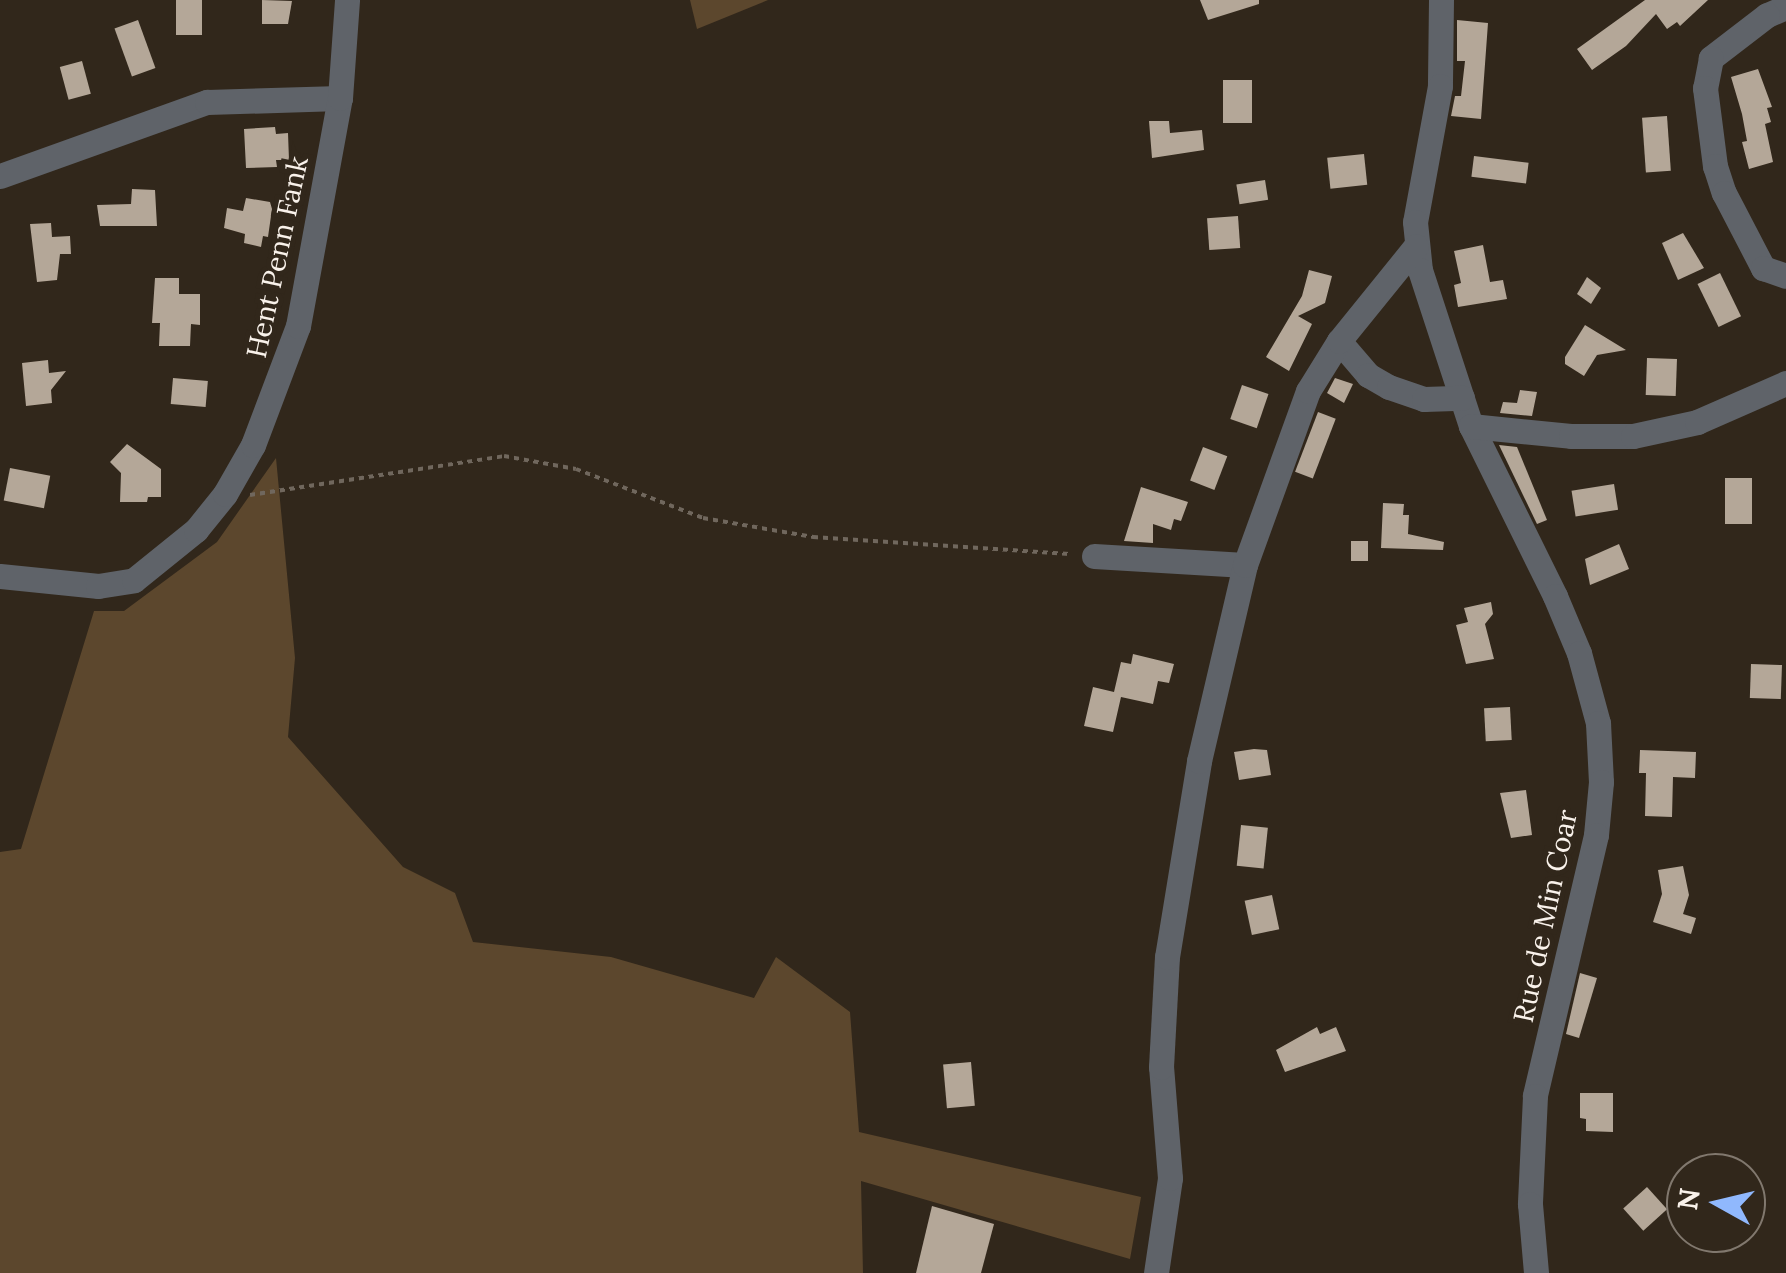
<!DOCTYPE html>
<html>
<head>
<meta charset="utf-8">
<style>
  body { margin:0 }
  #map { position:relative; width:1786px; height:1273px; overflow:hidden; background:#31271b; font-family:Lora,serif }
  div>[style] { position:absolute }
  [style*='--x'] { left:calc(var(--x)*1px); top:calc(var(--y)*1px); width:calc(var(--w)*1px); rotate:calc(var(--a)*1deg) }
  .green>* { inset:0; background:#5c472d }
  .building>* { inset:0; background:#b4a798; transform-origin:0 0 }
  .path>* { height:4px; margin-top:-2px; transform-origin:0; background:repeating-linear-gradient(90deg,#70675d 0 5px,transparent 0 10px) }
  .minor>* { height:25px; margin:-12.5px; padding:0 12.5px; transform-origin:12.5px; border-radius:12.5px; background:#5f6369 }
  span { translate:-50% -50%; white-space:nowrap; text-align:center; line-height:1.15; -webkit-text-stroke:10px #31271b; paint-order:stroke }
  .street-label { font-size:28px; color:#f9f2eb }
  .north { position:absolute; left:1666px; top:1153px; width:100px; height:100px; box-sizing:border-box; background:#31271b; border:2px solid #81786e; border-radius:50%; rotate:278deg; font-size:28px; font-weight:700; line-height:40px; text-align:center; color:#f9f2eb }
  .north::after { content:''; display:block; margin:auto; width:35px; height:45px; background:#90b8fd; clip-path:polygon(50% 0,100% 100%,50% 72%,0 100%) }
</style>
</head>
<body>
<div id="map">
  <div class="green">
    <i style="clip-path:polygon(690px 0,768px 0,697px 29px)"></i>
    <i style="clip-path:polygon(276px 458px,295px 658px,288px 737px,403px 867px,455px 893px,473px 942px,611px 957px,754px 998px,776px 957px,850px 1012px,859px 1132px,1141px 1197px,1130px 1259px,861px 1181px,863px 1273px,0 1273px,0 852px,21px 849px,94px 611px,124px 611px,217px 542px)"></i>
  </div>
  <div class="building">
    <i style="left:176px;top:0;width:26px;height:35px"></i>
    <i style="clip-path:polygon(262px 0,292px 1px,288px 24px,262px 24px)"></i>
    <i style="clip-path:polygon(1200px 0,1259px 0,1259px 4px,1208px 20px)"></i>
    <i style="clip-path:polygon(1645px 0,1708px 0,1680px 26px,1677px 22px,1667px 29px,1656px 14px,1626px 46px,1592px 70px,1577px 49px)"></i>
    <i style="left:138px;top:20px;width:51px;height:25px;rotate:70deg"></i>
    <i style="clip-path:polygon(1457px 20px,1488px 23px,1481px 119px,1451px 116px,1455px 96px,1461px 96px,1465px 61px,1457px 61px)"></i>
    <i style="left:82px;top:61px;width:34px;height:23px;rotate:75deg"></i>
    <i style="clip-path:polygon(1758px 69px,1772px 107px,1767px 108px,1771px 122px,1765px 124px,1773px 162px,1749px 169px,1742px 142px,1747px 141px,1742px 114px,1731px 77px)"></i>
    <i style="left:1223px;top:80px;width:29px;height:43px"></i>
    <i style="left:1667px;top:116px;width:55px;height:25px;rotate:86deg"></i>
    <i style="clip-path:polygon(1149px 121px,1169px 121px,1170px 133px,1202px 130px,1204px 150px,1152px 158px)"></i>
    <i style="clip-path:polygon(275px 127px,276px 134px,288px 133px,289px 160px,276px 160px,277px 167px,246px 168px,244px 129px)"></i>
    <i style="left:1364px;top:154px;width:31px;height:37px;rotate:84deg"></i>
    <i style="left:1474px;top:156px;width:55px;height:21px;rotate:7deg"></i>
    <i style="left:1265px;top:180px;width:20px;height:29px;rotate:81deg"></i>
    <i style="clip-path:polygon(132px 189px,155px 190px,157px 226px,100px 226px,97px 205px,131px 204px)"></i>
    <i style="clip-path:polygon(246px 198px,270px 202px,272px 209px,268px 237px,263px 236px,261px 247px,244px 243px,245px 234px,224px 228px,227px 208px,243px 211px)"></i>
    <i style="left:1238px;top:216px;width:32px;height:31px;rotate:86deg"></i>
    <i style="clip-path:polygon(51px 223px,52px 237px,70px 236px,71px 254px,60px 254px,57px 280px,37px 282px,30px 224px)"></i>
    <i style="clip-path:polygon(1683px 233px,1704px 268px,1678px 280px,1662px 243px)"></i>
    <i style="clip-path:polygon(1483px 245px,1490px 282px,1503px 280px,1507px 299px,1458px 307px,1454px 285px,1461px 283px,1454px 251px)"></i>
    <i style="clip-path:polygon(1309px 270px,1332px 276px,1325px 303px,1298px 316px,1312px 324px,1289px 371px,1266px 357px,1302px 296px)"></i>
    <i style="left:1720px;top:273px;width:48px;height:25px;rotate:64deg"></i>
    <i style="clip-path:polygon(1587px 277px,1601px 288px,1591px 304px,1577px 294px)"></i>
    <i style="clip-path:polygon(155px 278px,179px 278px,179px 294px,200px 294px,200px 325px,191px 324px,190px 346px,159px 346px,160px 323px,152px 323px)"></i>
    <i style="clip-path:polygon(1585px 325px,1626px 350px,1597px 355px,1584px 376px,1565px 364px,1565px 357px)"></i>
    <i style="left:1647px;top:358px;width:30px;height:37px;rotate:2deg"></i>
    <i style="clip-path:polygon(48px 360px,49px 373px,66px 371px,51px 390px,52px 403px,26px 406px,22px 363px)"></i>
    <i style="left:173px;top:378px;width:35px;height:26px;rotate:5deg"></i>
    <i style="clip-path:polygon(1335px 378px,1353px 384px,1344px 403px,1327px 393px)"></i>
    <i style="left:1242px;top:385px;width:28px;height:36px;rotate:19deg"></i>
    <i style="clip-path:polygon(1520px 390px,1537px 392px,1532px 416px,1500px 413px,1503px 402px,1517px 403px)"></i>
    <i style="left:1318px;top:412px;width:19px;height:64px;rotate:21deg"></i>
    <i style="clip-path:polygon(127px 444px,161px 469px,161px 497px,148px 497px,147px 502px,120px 502px,121px 473px,110px 462px)"></i>
    <i style="clip-path:polygon(1499px 445px,1517px 447px,1547px 520px,1537px 524px)"></i>
    <i style="left:1203px;top:447px;width:26px;height:36px;rotate:21deg"></i>
    <i style="left:10px;top:468px;width:41px;height:33px;rotate:11deg"></i>
    <i style="left:1752px;top:478px;width:46px;height:27px;rotate:90deg"></i>
    <i style="left:1614px;top:484px;width:26px;height:43px;rotate:81deg"></i>
    <i style="clip-path:polygon(1141px 487px,1188px 502px,1181px 521px,1174px 519px,1171px 530px,1153px 524px,1153px 543px,1124px 541px)"></i>
    <i style="clip-path:polygon(1383px 503px,1404px 504px,1403px 515px,1409px 515px,1408px 534px,1444px 542px,1443px 550px,1381px 548px)"></i>
    <i style="left:1351px;top:541px;width:17px;height:20px"></i>
    <i style="clip-path:polygon(1619px 544px,1629px 569px,1590px 585px,1585px 559px)"></i>
    <i style="clip-path:polygon(1491px 602px,1493px 614px,1485px 624px,1494px 659px,1466px 664px,1456px 625px,1468px 622px,1464px 608px)"></i>
    <i style="clip-path:polygon(1133px 654px,1174px 664px,1169px 683px,1158px 681px,1153px 704px,1121px 697px,1113px 732px,1084px 726px,1093px 687px,1114px 692px,1121px 662px,1131px 664px)"></i>
    <i style="left:1751px;top:664px;width:31px;height:34px;rotate:2deg"></i>
    <i style="left:1510px;top:707px;width:33px;height:26px;rotate:87deg"></i>
    <i style="clip-path:polygon(1254px 749px,1267px 750px,1271px 775px,1239px 780px,1234px 752px)"></i>
    <i style="clip-path:polygon(1640px 750px,1696px 752px,1695px 778px,1673px 777px,1672px 817px,1645px 816px,1646px 773px,1639px 773px)"></i>
    <i style="clip-path:polygon(1526px 790px,1532px 835px,1511px 838px,1500px 793px)"></i>
    <i style="left:1241px;top:825px;width:27px;height:41px;rotate:6deg"></i>
    <i style="clip-path:polygon(1683px 866px,1689px 895px,1683px 914px,1696px 918px,1691px 934px,1653px 922px,1662px 894px,1658px 870px)"></i>
    <i style="left:1272px;top:895px;width:35px;height:28px;rotate:78deg"></i>
    <i style="clip-path:polygon(1580px 973px,1597px 978px,1579px 1038px,1566px 1034px)"></i>
    <i style="clip-path:polygon(1317px 1027px,1320px 1034px,1336px 1027px,1346px 1051px,1285px 1072px,1276px 1050px)"></i>
    <i style="left:971px;top:1062px;width:44px;height:28px;rotate:85deg"></i>
    <i style="clip-path:polygon(1580px 1093px,1613px 1093px,1613px 1132px,1586px 1131px,1586px 1119px,1580px 1118px)"></i>
    <i style="left:1647px;top:1187px;width:30px;height:32px;rotate:48deg"></i>
    <i style="clip-path:polygon(932px 1206px,994px 1224px,981px 1273px,916px 1273px)"></i>
  </div>
  <div class="path">
    <i style="--x:250;--y:495;--w:257;--a:-8.7"></i>
    <i style="--x:504;--y:456;--w:73;--a:10.2"></i>
    <i style="--x:576;--y:469;--w:136;--a:21.1"></i>
    <i style="--x:703;--y:518;--w:112;--a:9.8"></i>
    <i style="--x:813;--y:537;--w:257;--a:3.8"></i>
  </div>
  <div class="minor">
    <i style="--x:1441;--y:0;--w:86;--a:90.7"></i>
    <i style="--x:1440;--y:86;--w:138;--a:100.4"></i>
    <i style="--x:1415;--y:222;--w:48;--a:84.1"></i>
    <i style="--x:1420;--y:270;--w:164;--a:71.9"></i>
    <i style="--x:1471;--y:426;--w:190;--a:63.7"></i>
    <i style="--x:1555;--y:596;--w:62;--a:67.2"></i>
    <i style="--x:1579;--y:653;--w:73;--a:74.8"></i>
    <i style="--x:1598;--y:723;--w:59;--a:87.1"></i>
    <i style="--x:1601;--y:782;--w:53;--a:95.4"></i>
    <i style="--x:1596;--y:835;--w:268;--a:103.2"></i>
    <i style="--x:1535;--y:1096;--w:108;--a:92.7"></i>
    <i style="--x:1530;--y:1204;--w:69;--a:85"></i>
    <i style="--x:1786;--y:7;--w:21;--a:157"></i>
    <i style="--x:1767;--y:15;--w:71;--a:142.5"></i>
    <i style="--x:1711;--y:58;--w:31;--a:101"></i>
    <i style="--x:1705;--y:88;--w:79;--a:82.7"></i>
    <i style="--x:1715;--y:166;--w:28;--a:72"></i>
    <i style="--x:1724;--y:193;--w:85;--a:62.5"></i>
    <i style="--x:1763;--y:268;--w:24;--a:19"></i>
    <i style="--x:0;--y:176;--w:220;--a:-19.7"></i>
    <i style="--x:207;--y:102;--w:133;--a:-1.7"></i>
    <i style="--x:1339;--y:341;--w:45;--a:49.5"></i>
    <i style="--x:1368;--y:375;--w:24;--a:30"></i>
    <i style="--x:1389;--y:387;--w:37;--a:19"></i>
    <i style="--x:1424;--y:399;--w:38;--a:-2"></i>
    <i style="--x:1471;--y:426;--w:100;--a:5.7"></i>
    <i style="--x:1571;--y:436;--w:62;--a:0"></i>
    <i style="--x:1633;--y:436;--w:66;--a:-12.3"></i>
    <i style="--x:1697;--y:422;--w:97;--a:-23.7"></i>
    <i style="--x:1094;--y:556;--w:151;--a:3.4"></i>
    <i style="--x:0;--y:576;--w:99;--a:5.8"></i>
    <i style="--x:98;--y:586;--w:36;--a:-9"></i>
    <i style="--x:134;--y:580;--w:80;--a:-38.9"></i>
    <i style="--x:196;--y:530;--w:46;--a:-51.1"></i>
    <i style="--x:225;--y:494;--w:56;--a:-60.3"></i>
    <i style="--x:253;--y:445;--w:127;--a:-69.3"></i>
    <i style="--x:298;--y:326;--w:232;--a:-79.6"></i>
    <i style="--x:340;--y:98;--w:98;--a:-85.9"></i>
    <i style="--x:1156;--y:1273;--w:96;--a:-81.6"></i>
    <i style="--x:1170;--y:1178;--w:111;--a:-94.6"></i>
    <i style="--x:1161;--y:1067;--w:110;--a:-86.9"></i>
    <i style="--x:1167;--y:957;--w:199;--a:-80.7"></i>
    <i style="--x:1199;--y:761;--w:201;--a:-76.8"></i>
    <i style="--x:1245;--y:565;--w:185;--a:-70.1"></i>
    <i style="--x:1308;--y:391;--w:59;--a:-58.2"></i>
    <i style="--x:1339;--y:341;--w:122;--a:-51"></i>
  </div>
  <div class="street-label">
    <span style="left:277px;top:257px;rotate:-78deg">Hent Penn Fank</span>
    <span style="left:1545px;top:916px;rotate:-78deg">Rue de Min Coar</span>
  </div>
  <div class="north">N</div>
</div>
</body>
</html>
